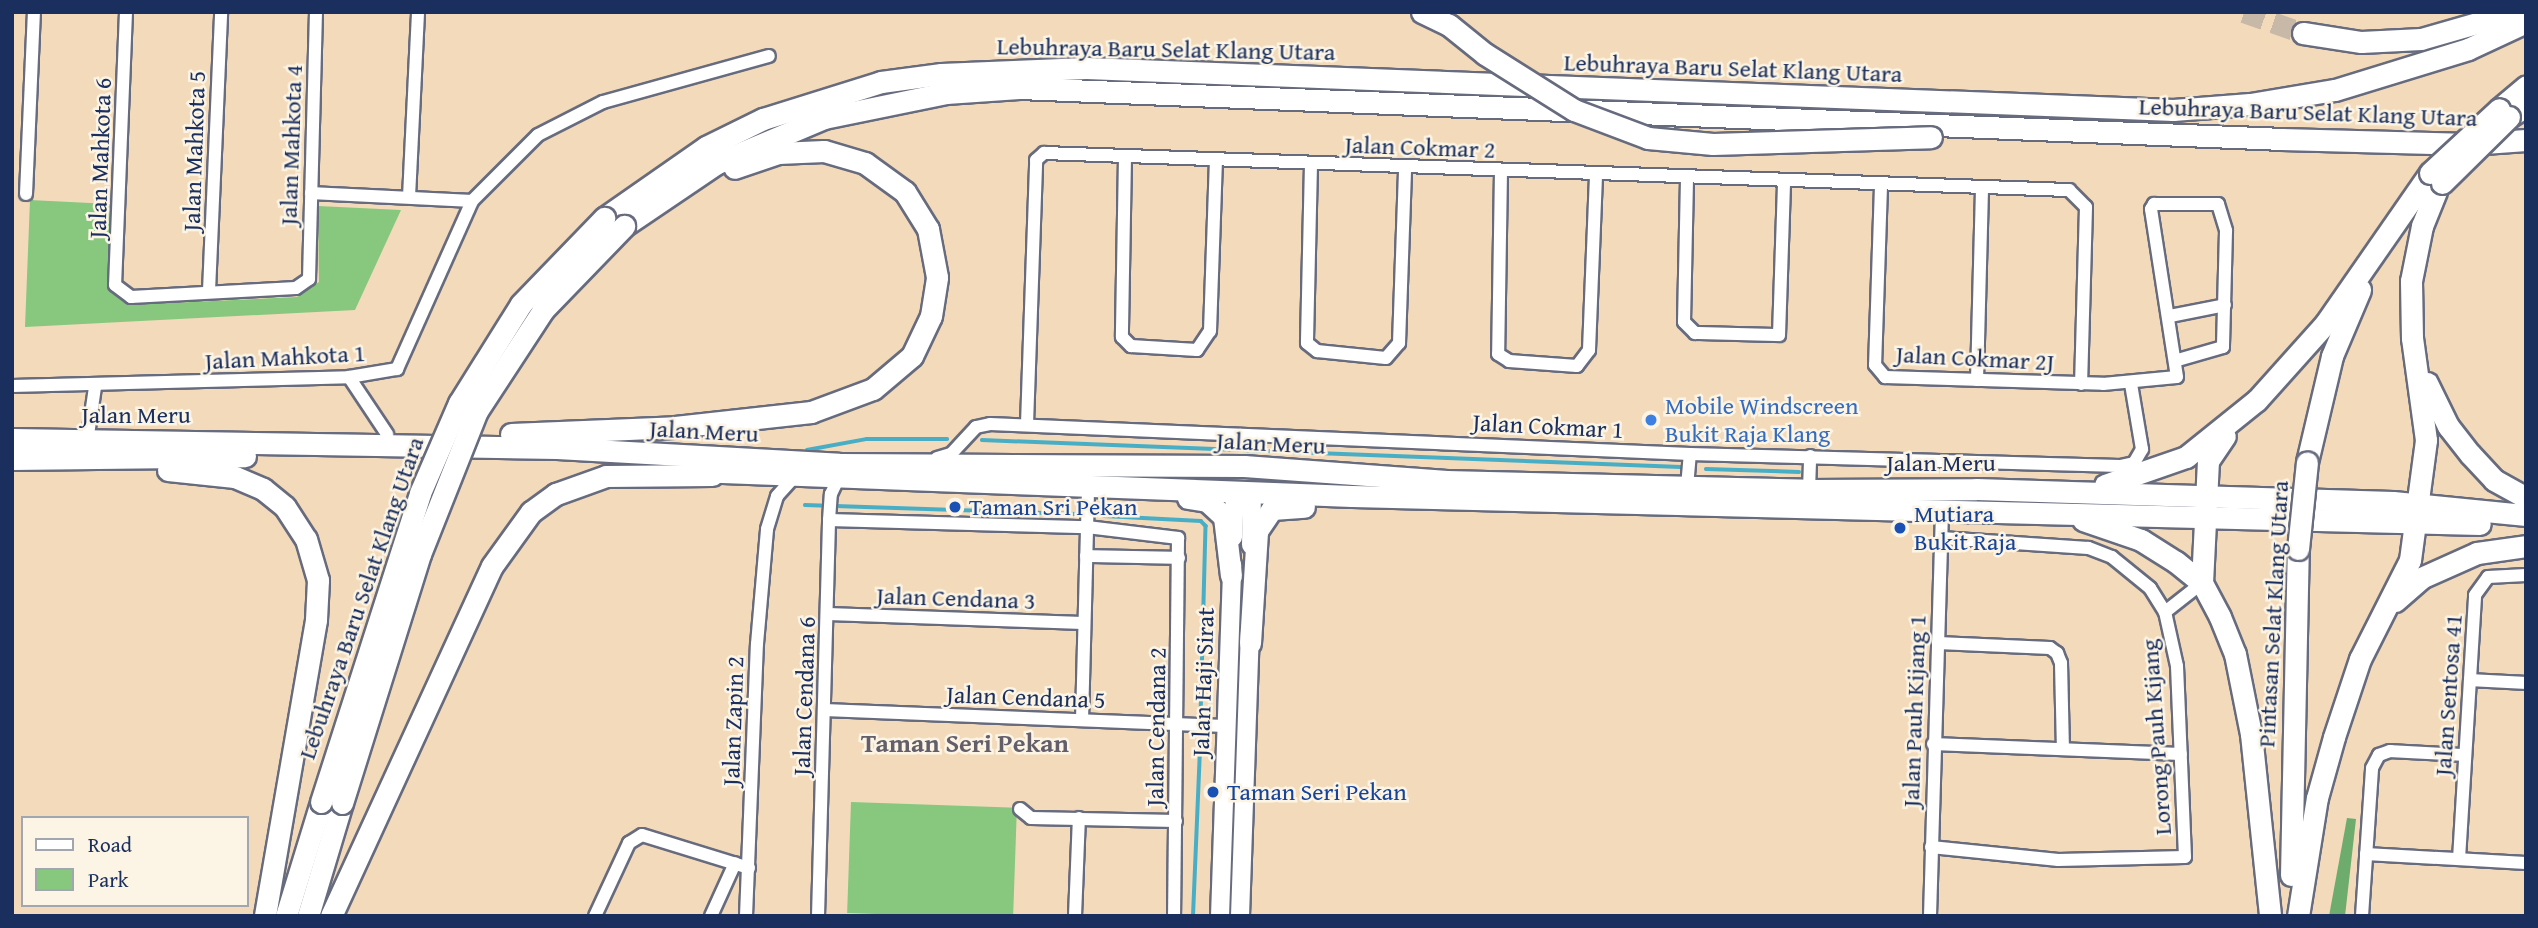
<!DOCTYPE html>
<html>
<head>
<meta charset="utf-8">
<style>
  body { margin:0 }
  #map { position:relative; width:2538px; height:928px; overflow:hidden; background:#f3daba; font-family:"Gentium Book Plus",serif }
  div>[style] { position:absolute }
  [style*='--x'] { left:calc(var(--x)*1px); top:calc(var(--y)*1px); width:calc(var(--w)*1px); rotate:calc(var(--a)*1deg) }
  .green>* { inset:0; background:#88c77e; transform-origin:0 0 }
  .forest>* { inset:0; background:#6eac6d }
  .stream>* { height:3.5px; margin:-1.75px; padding:0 1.75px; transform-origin:1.75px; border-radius:1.75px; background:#47aec6 }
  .highway-tunnel>* { height:21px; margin-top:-10.5px; transform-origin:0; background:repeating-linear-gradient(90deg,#c8b8a8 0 21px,transparent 0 31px) }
  .roads { filter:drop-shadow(2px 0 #676b7e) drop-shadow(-2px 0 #676b7e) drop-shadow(0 2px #676b7e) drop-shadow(0 -2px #676b7e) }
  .street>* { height:12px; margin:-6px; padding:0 6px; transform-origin:6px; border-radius:6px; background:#fff }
  .secondary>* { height:18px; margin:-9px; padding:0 9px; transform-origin:9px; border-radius:9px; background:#fff }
  .highway>* { height:21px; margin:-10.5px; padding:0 10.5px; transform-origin:10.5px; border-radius:10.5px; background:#fff }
  .bridges { filter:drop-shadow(2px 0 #676b7e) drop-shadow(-2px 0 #676b7e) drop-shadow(0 2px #676b7e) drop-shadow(0 -2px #676b7e) }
  .highway-bridge>* { height:21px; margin:-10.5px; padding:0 10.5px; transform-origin:10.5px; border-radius:10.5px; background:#fff }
  .dots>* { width:19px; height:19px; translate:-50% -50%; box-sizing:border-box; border:4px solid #fcf5e5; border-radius:50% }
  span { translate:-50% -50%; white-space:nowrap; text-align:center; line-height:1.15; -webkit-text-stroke:5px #fcf5e5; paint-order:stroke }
  .street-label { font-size:24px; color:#1b2f5e }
  .shop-label { font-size:24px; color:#366cbe }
  .left { translate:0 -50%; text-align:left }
  .transit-label { font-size:24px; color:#164399 }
  .neighbourhood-label { font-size:26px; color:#635e6a; font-weight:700 }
  .frame { position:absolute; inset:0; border:14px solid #1b2f5e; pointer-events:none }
  .legend { position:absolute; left:21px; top:816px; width:228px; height:91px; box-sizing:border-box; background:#fcf5e5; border:2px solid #a2a6af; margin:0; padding:9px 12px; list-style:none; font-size:21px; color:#1b2f5e }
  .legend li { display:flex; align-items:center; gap:14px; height:35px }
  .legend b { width:35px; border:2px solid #a2a6af }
</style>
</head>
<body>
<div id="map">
  <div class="green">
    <i style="clip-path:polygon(30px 200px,110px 204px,109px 288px,127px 305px,297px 297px,319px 282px,318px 206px,401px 210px,355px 310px,25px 327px)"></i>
    <i style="left:851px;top:802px;width:166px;height:111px;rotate:2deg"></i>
  </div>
  <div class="forest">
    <i style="clip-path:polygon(2347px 818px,2356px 819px,2345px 916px,2329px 916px)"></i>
  </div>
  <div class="stream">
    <i style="--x:982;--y:440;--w:699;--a:2.22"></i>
    <i style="--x:807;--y:450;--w:61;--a:-10.4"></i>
    <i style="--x:867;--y:439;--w:80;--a:0"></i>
    <i style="--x:1706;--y:469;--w:93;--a:1.8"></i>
    <i style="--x:805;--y:505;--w:270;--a:1.9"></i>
    <i style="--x:1104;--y:516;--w:97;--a:3"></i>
    <i style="--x:1201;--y:521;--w:7;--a:45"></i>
    <i style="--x:1206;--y:526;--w:194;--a:91.5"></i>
    <i style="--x:1193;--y:916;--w:188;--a:-87.6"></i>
  </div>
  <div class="highway-tunnel">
    <i style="--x:2244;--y:12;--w:63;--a:19.6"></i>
  </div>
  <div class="roads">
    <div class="street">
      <i style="--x:126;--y:12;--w:273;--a:92.3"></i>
      <i style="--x:115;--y:285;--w:20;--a:37"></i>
      <i style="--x:131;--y:297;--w:165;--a:-3.1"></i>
      <i style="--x:296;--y:288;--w:16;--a:-35"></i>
      <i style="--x:309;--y:279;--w:267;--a:-88.5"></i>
      <i style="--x:1125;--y:157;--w:180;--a:91"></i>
      <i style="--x:1122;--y:337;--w:13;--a:45"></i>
      <i style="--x:1131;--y:346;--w:66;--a:3.5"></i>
      <i style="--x:1197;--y:350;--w:23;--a:-56"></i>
      <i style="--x:1210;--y:331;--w:171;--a:-88"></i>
      <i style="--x:1311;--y:164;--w:179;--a:91.3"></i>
      <i style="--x:1307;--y:343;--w:13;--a:39"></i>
      <i style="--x:1317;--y:351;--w:69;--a:5.8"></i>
      <i style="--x:1386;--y:358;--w:20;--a:-49"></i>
      <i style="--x:1399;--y:343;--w:175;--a:-88"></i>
      <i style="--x:1501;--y:171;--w:183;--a:90.9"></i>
      <i style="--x:1498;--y:354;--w:13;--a:32"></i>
      <i style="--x:1509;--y:361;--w:68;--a:4.2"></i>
      <i style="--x:1577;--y:366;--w:20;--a:-53"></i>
      <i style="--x:1589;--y:350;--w:175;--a:-87.7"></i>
      <i style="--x:1687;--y:179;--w:143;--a:91.2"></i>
      <i style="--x:1684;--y:322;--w:16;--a:45"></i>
      <i style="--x:1695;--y:333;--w:84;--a:1.4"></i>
      <i style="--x:1779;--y:335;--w:153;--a:-88.1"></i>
      <i style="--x:1881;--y:186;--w:179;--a:91.9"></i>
      <i style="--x:1875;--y:365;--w:16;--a:50"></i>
      <i style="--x:1885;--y:377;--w:218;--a:1.8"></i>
      <i style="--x:2103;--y:384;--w:74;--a:-5.4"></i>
      <i style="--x:2177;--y:377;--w:170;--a:-98.8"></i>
      <i style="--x:2151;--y:209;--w:6;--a:-59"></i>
      <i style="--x:2154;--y:204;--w:64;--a:0"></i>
      <i style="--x:2218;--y:204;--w:28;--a:73"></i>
      <i style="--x:2226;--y:231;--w:116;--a:91.5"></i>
      <i style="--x:2223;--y:347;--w:47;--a:163.9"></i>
      <i style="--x:311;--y:193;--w:161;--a:2.8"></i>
      <i style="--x:26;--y:194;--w:182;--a:-87.5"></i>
      <i style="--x:409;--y:197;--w:185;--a:-87.2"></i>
      <i style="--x:209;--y:291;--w:279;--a:-87.5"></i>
      <i style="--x:2170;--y:316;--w:56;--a:-11.3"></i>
      <i style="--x:349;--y:377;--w:69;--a:56.3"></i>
      <i style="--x:1977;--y:380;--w:192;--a:-88.5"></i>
      <i style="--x:12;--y:386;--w:337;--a:-1.5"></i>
      <i style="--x:349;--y:377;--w:49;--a:-9.5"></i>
      <i style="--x:397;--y:369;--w:184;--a:-65.9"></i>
      <i style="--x:472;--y:201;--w:93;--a:-45"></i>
      <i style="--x:538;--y:135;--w:73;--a:-26.9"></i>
      <i style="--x:603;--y:102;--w:172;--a:-15.5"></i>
      <i style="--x:1027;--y:424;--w:264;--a:-88"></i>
      <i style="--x:1036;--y:160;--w:11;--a:-41"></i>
      <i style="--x:1044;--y:153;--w:1026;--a:2.07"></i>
      <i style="--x:2069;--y:190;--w:24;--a:45"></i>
      <i style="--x:2086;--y:207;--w:177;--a:91.6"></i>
      <i style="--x:87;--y:442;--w:56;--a:-81.7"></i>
      <i style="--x:937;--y:458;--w:15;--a:-16"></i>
      <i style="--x:951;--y:454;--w:37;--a:-47"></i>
      <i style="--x:976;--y:427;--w:14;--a:-12"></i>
      <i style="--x:990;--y:424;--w:701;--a:2.45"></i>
      <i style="--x:1690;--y:454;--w:430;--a:1.6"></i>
      <i style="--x:2120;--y:466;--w:14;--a:-12"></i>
      <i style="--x:2134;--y:463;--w:16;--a:-60"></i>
      <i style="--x:2142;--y:449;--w:66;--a:-99.6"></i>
      <i style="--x:1687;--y:487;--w:33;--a:-85"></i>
      <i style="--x:1809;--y:490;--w:34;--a:-88"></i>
      <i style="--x:829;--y:520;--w:258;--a:1.6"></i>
      <i style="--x:1087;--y:527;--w:92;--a:6.9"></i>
      <i style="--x:1178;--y:538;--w:378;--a:90.6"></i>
      <i style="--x:1086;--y:556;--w:93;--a:1.2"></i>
      <i style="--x:2165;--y:612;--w:47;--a:-38.1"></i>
      <i style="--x:827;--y:614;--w:257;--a:2"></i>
      <i style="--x:1938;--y:643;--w:112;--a:2.6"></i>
      <i style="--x:2050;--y:648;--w:9;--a:36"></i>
      <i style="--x:2057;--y:653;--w:11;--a:68"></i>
      <i style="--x:2061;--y:663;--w:85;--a:88.7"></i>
      <i style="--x:2470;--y:680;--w:56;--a:3.1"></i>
      <i style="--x:824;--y:710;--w:401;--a:2.3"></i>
      <i style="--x:1082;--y:720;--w:232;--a:-88.5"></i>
      <i style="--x:1933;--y:744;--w:248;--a:2.3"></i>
      <i style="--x:1020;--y:809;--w:14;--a:39"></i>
      <i style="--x:1031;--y:818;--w:145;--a:1.2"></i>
      <i style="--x:1931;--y:847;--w:128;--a:5.8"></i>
      <i style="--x:2058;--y:860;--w:127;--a:-1.4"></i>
      <i style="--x:2185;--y:857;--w:191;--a:-92.4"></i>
      <i style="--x:2177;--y:666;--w:55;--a:-102.5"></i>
      <i style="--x:2165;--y:612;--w:28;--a:-122"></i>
      <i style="--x:2150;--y:588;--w:49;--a:-140.8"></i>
      <i style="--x:2112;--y:557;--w:26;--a:-159"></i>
      <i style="--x:2088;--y:548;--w:147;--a:-176.1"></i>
      <i style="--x:2366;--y:854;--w:160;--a:3.2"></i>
      <i style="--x:2459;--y:859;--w:264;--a:-86.5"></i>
      <i style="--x:2475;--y:595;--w:22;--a:-54"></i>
      <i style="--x:2488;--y:577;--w:38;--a:-3"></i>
      <i style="--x:595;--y:916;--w:81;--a:-65"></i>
      <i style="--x:629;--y:843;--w:15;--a:-32"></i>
      <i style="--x:642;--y:835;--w:112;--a:17.1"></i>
      <i style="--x:711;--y:916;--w:58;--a:-65.6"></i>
      <i style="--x:746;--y:916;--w:272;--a:-87.7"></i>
      <i style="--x:757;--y:644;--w:115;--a:-85"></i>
      <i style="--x:767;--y:529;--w:34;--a:-73"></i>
      <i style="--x:777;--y:496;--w:24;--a:-48"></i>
      <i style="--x:818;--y:916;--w:396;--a:-88.4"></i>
      <i style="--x:829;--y:520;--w:26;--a:-86"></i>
      <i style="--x:831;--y:494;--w:17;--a:-65"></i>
      <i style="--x:1075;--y:916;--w:98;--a:-87.7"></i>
      <i style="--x:1930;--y:916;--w:408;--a:-88.3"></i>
      <i style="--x:2362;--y:916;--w:148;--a:-86.1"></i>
      <i style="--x:2372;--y:768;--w:15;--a:-62"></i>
      <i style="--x:2379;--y:755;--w:12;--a:-20"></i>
      <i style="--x:2390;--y:751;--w:75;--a:3.1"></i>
    </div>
    <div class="secondary">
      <i style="--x:1233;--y:537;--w:45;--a:-87.5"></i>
      <i style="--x:1251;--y:545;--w:53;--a:-88.9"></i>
      <i style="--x:1220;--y:916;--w:351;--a:-88"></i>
      <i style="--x:1240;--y:916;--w:284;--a:-88"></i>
    </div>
    <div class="highway">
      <i style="--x:2303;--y:33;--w:59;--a:8.8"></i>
      <i style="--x:2361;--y:42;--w:60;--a:-2.9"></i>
      <i style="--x:2421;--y:39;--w:98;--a:-16"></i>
      <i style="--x:2499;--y:109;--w:35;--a:-40"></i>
      <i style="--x:2509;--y:117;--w:20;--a:-33"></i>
      <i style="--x:604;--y:218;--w:124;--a:-34.8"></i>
      <i style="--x:706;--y:147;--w:64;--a:-26.2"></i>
      <i style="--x:763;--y:119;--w:124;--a:-17.4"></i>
      <i style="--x:881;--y:82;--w:61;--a:-7.6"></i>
      <i style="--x:941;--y:74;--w:145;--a:-2.4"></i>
      <i style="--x:1086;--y:68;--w:1088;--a:2.21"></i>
      <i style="--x:2173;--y:110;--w:77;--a:-4.5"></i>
      <i style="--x:2250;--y:104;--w:86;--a:-9.4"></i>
      <i style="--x:2335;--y:90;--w:139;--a:-17.1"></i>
      <i style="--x:2468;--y:49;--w:64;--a:-25"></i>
      <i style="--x:624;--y:226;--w:112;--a:-34.1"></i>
      <i style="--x:717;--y:163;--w:116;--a:-22.8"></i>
      <i style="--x:824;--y:118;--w:125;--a:-11.6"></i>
      <i style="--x:946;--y:93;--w:73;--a:-3.9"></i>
      <i style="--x:1019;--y:88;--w:1263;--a:2.31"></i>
      <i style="--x:2281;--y:139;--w:189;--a:1.5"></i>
      <i style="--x:2470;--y:144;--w:56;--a:-4.1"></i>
      <i style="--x:2427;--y:383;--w:48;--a:64"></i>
      <i style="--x:2448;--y:426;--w:36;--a:52"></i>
      <i style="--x:2470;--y:454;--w:35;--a:47"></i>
      <i style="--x:2494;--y:480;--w:37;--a:29"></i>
      <i style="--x:511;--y:434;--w:164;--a:-2.4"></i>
      <i style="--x:675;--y:427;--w:137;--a:-6.3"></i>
      <i style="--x:811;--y:412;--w:66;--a:-20.4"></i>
      <i style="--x:873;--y:389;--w:51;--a:-40.2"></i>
      <i style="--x:912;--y:356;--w:44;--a:-64.6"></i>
      <i style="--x:931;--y:316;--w:39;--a:-81"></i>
      <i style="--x:937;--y:277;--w:49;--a:-100.6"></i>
      <i style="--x:928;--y:229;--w:44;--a:-121.9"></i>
      <i style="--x:905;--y:192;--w:49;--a:-144.1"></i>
      <i style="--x:865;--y:163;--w:43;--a:-163.7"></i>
      <i style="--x:824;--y:151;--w:46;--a:177.5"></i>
      <i style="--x:778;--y:153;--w:46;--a:161.2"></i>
      <i style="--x:12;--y:439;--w:545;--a:0.95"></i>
      <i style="--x:557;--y:448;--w:282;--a:3.2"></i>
      <i style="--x:839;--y:464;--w:405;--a:0.3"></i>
      <i style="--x:1244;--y:466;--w:203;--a:4.2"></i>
      <i style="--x:1446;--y:481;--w:363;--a:1.4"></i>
      <i style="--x:1809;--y:490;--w:167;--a:-0.3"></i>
      <i style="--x:1976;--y:489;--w:417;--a:1.8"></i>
      <i style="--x:2393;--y:502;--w:134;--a:5.6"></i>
      <i style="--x:12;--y:459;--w:233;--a:-0.7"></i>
      <i style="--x:2307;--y:462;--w:109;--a:-76.7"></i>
      <i style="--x:2332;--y:356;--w:72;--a:-67"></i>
      <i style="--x:168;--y:470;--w:67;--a:6"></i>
      <i style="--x:235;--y:477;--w:30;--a:23"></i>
      <i style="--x:263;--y:489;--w:28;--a:39"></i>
      <i style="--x:285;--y:507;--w:38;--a:57"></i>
      <i style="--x:306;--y:539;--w:43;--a:73.7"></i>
      <i style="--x:318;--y:580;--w:40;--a:92.9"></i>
      <i style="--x:316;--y:620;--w:300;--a:99.8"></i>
      <i style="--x:696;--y:471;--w:656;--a:2.18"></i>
      <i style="--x:1352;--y:496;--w:1128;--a:1.42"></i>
      <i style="--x:2105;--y:485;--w:86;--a:-19.1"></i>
      <i style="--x:2186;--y:457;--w:91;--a:-38.8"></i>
      <i style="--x:2257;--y:400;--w:102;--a:-48.2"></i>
      <i style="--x:2325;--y:324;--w:184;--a:-55.2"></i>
      <i style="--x:1188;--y:498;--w:19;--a:9"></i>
      <i style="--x:1207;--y:501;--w:23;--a:43"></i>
      <i style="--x:1224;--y:517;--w:59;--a:83.2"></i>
      <i style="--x:2083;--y:520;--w:61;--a:19"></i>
      <i style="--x:2141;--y:540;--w:41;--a:32.2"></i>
      <i style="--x:2176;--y:562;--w:33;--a:39"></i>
      <i style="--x:2202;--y:583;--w:38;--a:62"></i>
      <i style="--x:2220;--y:617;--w:40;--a:68"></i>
      <i style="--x:2235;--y:654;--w:82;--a:78.7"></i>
      <i style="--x:2251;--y:734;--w:183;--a:84"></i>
      <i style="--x:2202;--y:583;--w:122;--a:-87.2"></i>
      <i style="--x:2208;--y:461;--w:30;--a:-56"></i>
      <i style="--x:2395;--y:601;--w:35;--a:-41"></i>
      <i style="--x:2421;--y:578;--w:61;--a:-24.1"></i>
      <i style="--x:2477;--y:553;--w:49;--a:-8.1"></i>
      <i style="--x:1250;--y:643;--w:112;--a:-86.4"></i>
      <i style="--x:1257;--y:531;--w:27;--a:-56"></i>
      <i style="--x:1272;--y:509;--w:32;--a:-4"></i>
      <i style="--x:2291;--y:875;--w:326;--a:-88.8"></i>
      <i style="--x:286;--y:916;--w:119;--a:-72.9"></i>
      <i style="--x:308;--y:916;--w:118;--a:-73.3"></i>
      <i style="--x:331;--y:916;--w:385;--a:-65.3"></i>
      <i style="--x:492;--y:566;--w:67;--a:-54.2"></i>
      <i style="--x:531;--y:512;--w:31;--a:-36"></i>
      <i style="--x:556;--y:494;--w:53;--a:-19.8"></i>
      <i style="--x:606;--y:476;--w:106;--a:-0.5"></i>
      <i style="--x:2298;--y:916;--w:120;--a:-80.9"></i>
      <i style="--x:2317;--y:798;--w:63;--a:-74.4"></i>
      <i style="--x:2334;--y:737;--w:82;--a:-71.6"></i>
      <i style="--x:2360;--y:659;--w:111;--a:-63.2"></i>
      <i style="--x:2410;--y:560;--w:121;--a:-82.4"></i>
      <i style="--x:2426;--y:440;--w:103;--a:-97.8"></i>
      <i style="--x:2412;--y:338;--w:57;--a:-91"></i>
      <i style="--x:2411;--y:281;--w:56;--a:-78.7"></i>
      <i style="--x:2422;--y:226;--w:38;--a:-68"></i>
    </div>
  </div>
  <div class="bridges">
    <div class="highway-bridge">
      <i style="--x:1422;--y:12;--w:30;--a:26"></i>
      <i style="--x:1449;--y:25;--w:46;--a:38.9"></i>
      <i style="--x:1485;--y:54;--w:105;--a:32.2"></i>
      <i style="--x:1574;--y:110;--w:79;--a:20.7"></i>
      <i style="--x:1648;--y:138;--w:65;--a:5.3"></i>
      <i style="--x:1713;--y:144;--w:218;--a:-1.8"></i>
      <i style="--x:2430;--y:173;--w:94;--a:-42.8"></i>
      <i style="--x:2442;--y:183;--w:94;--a:-44.6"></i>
      <i style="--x:2298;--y:549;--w:87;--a:-84.1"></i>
      <i style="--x:321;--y:802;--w:324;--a:-72.2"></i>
      <i style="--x:420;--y:493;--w:98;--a:-66.6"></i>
      <i style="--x:459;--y:403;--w:117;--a:-57.9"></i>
      <i style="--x:521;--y:304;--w:120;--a:-46"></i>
      <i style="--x:342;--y:803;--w:261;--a:-72.6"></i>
      <i style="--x:420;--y:554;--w:154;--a:-68.3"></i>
      <i style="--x:477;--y:411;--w:121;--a:-56.8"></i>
      <i style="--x:543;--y:310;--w:117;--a:-46"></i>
    </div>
  </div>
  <div class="dots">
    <i style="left:1651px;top:420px;background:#3f7fe0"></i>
    <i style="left:955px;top:507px;background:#1a4fb4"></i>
    <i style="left:1900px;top:528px;background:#1a4fb4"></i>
    <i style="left:1213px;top:792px;background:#1a4fb4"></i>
  </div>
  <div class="street-label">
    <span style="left:1166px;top:49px;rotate:1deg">Lebuhraya Baru Selat Klang Utara</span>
    <span style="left:1733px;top:68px;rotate:2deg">Lebuhraya Baru Selat Klang Utara</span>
    <span style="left:2308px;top:112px;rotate:2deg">Lebuhraya Baru Selat Klang Utara</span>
    <span style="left:291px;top:145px;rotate:-88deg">Jalan Mahkota 4</span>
    <span style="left:1420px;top:147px;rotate:2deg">Jalan Cokmar 2</span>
    <span style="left:194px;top:151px;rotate:-88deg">Jalan Mahkota 5</span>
    <span style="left:100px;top:158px;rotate:-88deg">Jalan Mahkota 6</span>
    <span style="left:285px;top:357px;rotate:-3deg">Jalan Mahkota 1</span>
    <span style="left:1975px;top:358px;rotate:3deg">Jalan Cokmar 2J</span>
    <span style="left:136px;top:415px">Jalan Meru</span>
    <span style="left:1548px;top:426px;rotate:3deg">Jalan Cokmar 1</span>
    <span style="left:704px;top:431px;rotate:3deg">Jalan Meru</span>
    <span style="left:1271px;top:443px;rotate:3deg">Jalan Meru</span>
    <span style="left:1941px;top:463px">Jalan Meru</span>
    <span style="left:361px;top:598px;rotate:-71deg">Lebuhraya Baru Selat Klang Utara</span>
    <span style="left:956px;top:598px;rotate:2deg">Jalan Cendana 3</span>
    <span style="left:2273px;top:614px;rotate:-87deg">Pintasan Selat Klang Utara</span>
    <span style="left:1203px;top:682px;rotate:-88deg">Jalan Haji Sirat</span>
    <span style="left:2448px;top:695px;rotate:-86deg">Jalan Sentosa 41</span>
    <span style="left:804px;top:696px;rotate:-88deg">Jalan Cendana 6</span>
    <span style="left:1026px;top:697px;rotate:2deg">Jalan Cendana 5</span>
    <span style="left:1914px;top:711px;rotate:-88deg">Jalan Pauh Kijang 1</span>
    <span style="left:733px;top:721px;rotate:-88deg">Jalan Zapin 2</span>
    <span style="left:1156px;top:727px;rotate:-89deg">Jalan Cendana 2</span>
    <span style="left:2156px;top:737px;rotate:-94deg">Lorong Pauh Kijang</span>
  </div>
  <div class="shop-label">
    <span class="left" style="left:1665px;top:420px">Mobile Windscreen<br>Bukit Raja Klang</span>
  </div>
  <div class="transit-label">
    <span class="left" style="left:969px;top:507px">Taman Sri Pekan</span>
    <span class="left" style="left:1914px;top:528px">Mutiara<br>Bukit Raja</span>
    <span class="left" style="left:1227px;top:792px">Taman Seri Pekan</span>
  </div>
  <div class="neighbourhood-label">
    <span style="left:965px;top:743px">Taman Seri Pekan</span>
  </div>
  <div class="frame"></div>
  <ul class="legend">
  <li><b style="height:9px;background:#fff"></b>Road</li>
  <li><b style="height:19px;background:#88c77e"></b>Park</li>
  </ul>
</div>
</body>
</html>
